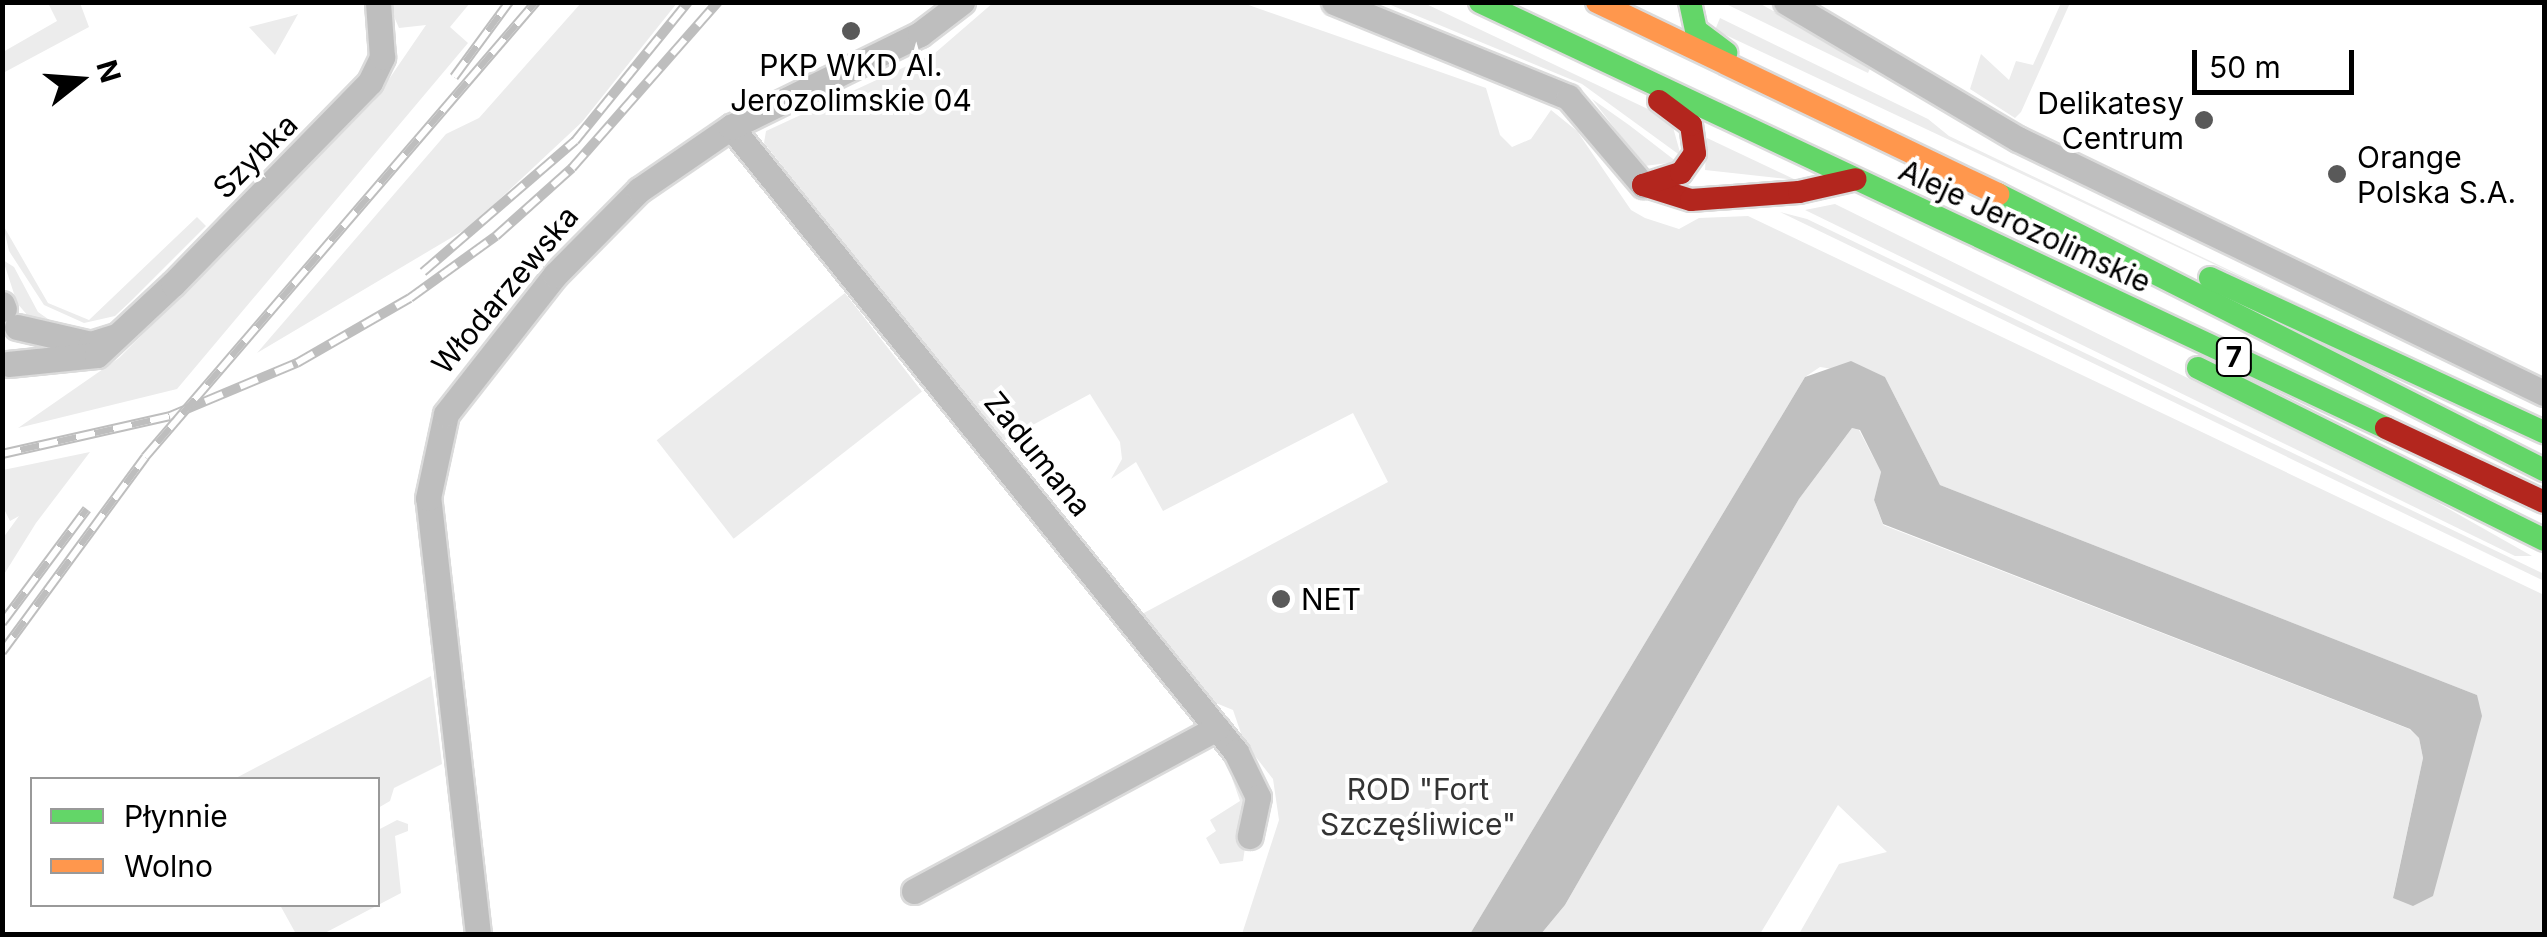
<!DOCTYPE html>
<html>
<head>
<meta charset="utf-8">
<style>
  body { margin:0 }
  #map { position:relative; width:2547px; height:937px; overflow:hidden; background:#fff; font-family:Inter,sans-serif }
  div>[style] { position:absolute }
  [style*='--x'] { left:calc(var(--x)*1px); top:calc(var(--y)*1px); width:calc(var(--w)*1px); rotate:calc(var(--a)*1deg) }
  .green>* { inset:0; background:#ececec; transform-origin:0 0 }
  .water>* { inset:0; background:#bfbfbf }
  .roads { filter:drop-shadow(2px 0 #dbdbdb) drop-shadow(-2px 0 #dbdbdb) drop-shadow(0 2px #dbdbdb) drop-shadow(0 -2px #dbdbdb) }
  .street>* { height:25px; margin:-12.5px; padding:0 12.5px; transform-origin:12.5px; border-radius:12.5px; background:#bebebe }
  .fast>* { height:22px; margin:-11px; padding:0 11px; transform-origin:11px; border-radius:11px; background:#63d668 }
  .slow>* { height:22px; margin:-11px; padding:0 11px; transform-origin:11px; border-radius:11px; background:#ff974d }
  .jam>* { height:22px; margin:-11px; padding:0 11px; transform-origin:11px; border-radius:11px; background:#b3261e }
  .rail>* { height:10px; margin-top:-5px; transform-origin:0; background:repeating-linear-gradient(90deg,#fff 0 19px,#bebebe 0 38px); box-sizing:border-box; border-block:2px solid #bebebe }
  .dots>* { width:28px; height:28px; translate:-50% -50%; box-sizing:border-box; border:5px solid #fff; border-radius:50% }
  span { translate:-50% -50%; white-space:nowrap; text-align:center; line-height:1.15; -webkit-text-stroke:8px #fff; paint-order:stroke }
  .shield-label span { padding:2px 8px; background:#fff; border:2px solid; border-radius:8px; -webkit-text-stroke-width:0 }
  .shield-label { font-size:28px; color:#000; font-weight:700 }
  .poi-label { font-size:30px; color:#000 }
  .right { translate:-100% -50%; text-align:right }
  .left { translate:0 -50%; text-align:left }
  .street-label { font-size:30px; color:#000 }
  .park-label { font-size:30px; color:#333 }
  .frame { position:absolute; inset:0; border:5px solid #000; pointer-events:none }
  .legend { position:absolute; left:30px; top:777px; width:350px; height:130px; box-sizing:border-box; background:#fff; border:2px solid #999; margin:0; padding:12px 18px; list-style:none; font-size:30px; color:#000 }
  .legend li { display:flex; align-items:center; gap:20px; height:50px }
  .legend b { width:50px; border:2px solid #999 }
  .north { position:absolute; left:30px; top:30px; width:100px; height:100px; -webkit-text-stroke:8px #fff; paint-order:stroke; rotate:73deg; font-size:28px; font-weight:700; line-height:40px; text-align:center; color:#000 }
  .north::after { content:''; display:block; margin:auto; width:35px; height:45px; background:#000; clip-path:polygon(50% 0,100% 100%,50% 72%,0 100%) }
  .scale { position:absolute; left:2192px; top:50px; width:162px; height:45px; box-sizing:border-box; border:5px solid #000; border-top:0; padding-left:12px; font-size:30px; line-height:35px; white-space:nowrap; color:#000; -webkit-text-stroke:8px #fff; paint-order:stroke }
</style>
</head>
<body>
<div id="map">
  <div class="green">
    <i style="clip-path:polygon(994px 2px,1243px 3px,1486px 88px,1500px 135px,1512px 147px,1531px 139px,1551px 110px,1577px 131px,1631px 210px,1645px 218px,1679px 229px,1699px 218px,1748px 216px,2544px 595px,2544px 934px,1799px 934px,1839px 864px,1887px 852px,1838px 805px,1760px 934px,1541px 934px,1565px 905px,1799px 499px,1852px 428px,1859px 430px,1881px 472px,1874px 500px,1883px 525px,2409px 729px,2419px 738px,2423px 758px,2393px 897px,2477px 695px,1940px 485px,1885px 377px,1820px 367px,1805px 377px,1470px 934px,1242px 934px,1279px 820px,1273px 779px,1244px 742px,1233px 710px,1211px 701px,1142px 614px,1388px 482px,1353px 413px,1163px 511px,1136px 462px,1111px 479px,1122px 459px,1120px 442px,1090px 394px,1001px 442px,764px 143px,766px 131px,935px 53px)"></i>
    <i style="clip-path:polygon(48px 3px,80px 3px,89px 27px,3px 73px,3px 52px,57px 21px)"></i>
    <i style="clip-path:polygon(388px 3px,470px 3px,450px 27px,468px 43px,177px 389px,18px 428px,119px 358px,374px 101px,426px 25px,399px 28px)"></i>
    <i style="clip-path:polygon(581px 3px,677px 3px,582px 122px,471px 226px,257px 353px,446px 134px,479px 118px)"></i>
    <i style="clip-path:polygon(1386px 3px,1424px 3px,1671px 120px,1681px 156px,1582px 84px)"></i>
    <i style="clip-path:polygon(1724px 3px,1759px 3px,1871px 66px,1868px 73px)"></i>
    <i style="clip-path:polygon(2061px 3px,2070px 3px,2021px 112px,2015px 118px,1970px 89px,1981px 54px,2009px 80px,2016px 61px,2033px 65px)"></i>
    <i style="clip-path:polygon(298px 14px,275px 55px,249px 27px,292px 16px)"></i>
    <i style="clip-path:polygon(1720px 18px,1928px 119px,1949px 136px,2386px 345px,1715px 30px)"></i>
    <i style="clip-path:polygon(1592px 99px,1629px 125px,1677px 162px,1644px 166px)"></i>
    <i style="clip-path:polygon(1707px 138px,1796px 180px,1705px 170px)"></i>
    <i style="clip-path:polygon(1835px 204px,2417px 491px,2532px 556px,2515px 556px,1805px 210px)"></i>
    <i style="clip-path:polygon(1780px 212px,1807px 219px,2544px 574px,2544px 581px)"></i>
    <i style="clip-path:polygon(197px 217px,206px 226px,132px 300px,115px 316px,84px 323px,44px 305px,9px 251px,3px 225px,48px 303px,89px 320px)"></i>
    <i style="clip-path:polygon(3px 260px,14px 267px,38px 312px,64px 330px,28px 316px,17px 303px)"></i>
    <i style="left:845px;top:293px;width:125px;height:239px;rotate:52deg"></i>
    <i style="clip-path:polygon(90px 452px,36px 523px,3px 576px,3px 538px,19px 516px,10px 521px,3px 507px,3px 470px)"></i>
    <i style="clip-path:polygon(431px 676px,442px 764px,394px 788px,390px 801px,378px 808px,378px 780px,234px 779px)"></i>
    <i style="clip-path:polygon(1238px 775px,1250px 814px,1243px 861px,1220px 864px,1206px 838px,1216px 831px,1210px 820px,1240px 801px,1232px 778px)"></i>
    <i style="clip-path:polygon(397px 820px,408px 824px,408px 831px,395px 836px,401px 893px,323px 934px,296px 934px,280px 905px,378px 904px,378px 830px)"></i>
  </div>
  <div class="water">
    <i style="clip-path:polygon(1851px 361px,1885px 377px,1940px 485px,2477px 695px,2482px 716px,2433px 896px,2413px 906px,2393px 898px,2423px 758px,2419px 738px,2410px 729px,1883px 524px,1874px 500px,1881px 472px,1860px 430px,1852px 428px,1799px 499px,1565px 905px,1541px 934px,1470px 934px,1805px 377px)"></i>
  </div>
  <div class="roads">
    <div class="street">
      <i style="--x:1334;--y:2;--w:253;--a:22.1"></i>
      <i style="--x:1568;--y:97;--w:116;--a:49.6"></i>
      <i style="--x:1786;--y:2;--w:269;--a:30.6"></i>
      <i style="--x:2018;--y:139;--w:584;--a:25.78"></i>
      <i style="--x:731;--y:127;--w:804;--a:51.06"></i>
      <i style="--x:1236;--y:752;--w:50;--a:63.9"></i>
      <i style="--x:1258;--y:797;--w:40;--a:102"></i>
      <i style="--x:2;--y:304;--w:5;--a:68"></i>
      <i style="--x:17;--y:327;--w:76;--a:12.9"></i>
      <i style="--x:91;--y:344;--w:25;--a:-18"></i>
      <i style="--x:8;--y:364;--w:89;--a:-5.8"></i>
      <i style="--x:97;--y:355;--w:104;--a:-43.1"></i>
      <i style="--x:173;--y:284;--w:282;--a:-45.7"></i>
      <i style="--x:370;--y:82;--w:28;--a:-64"></i>
      <i style="--x:382;--y:57;--w:55;--a:-94.2"></i>
      <i style="--x:914;--y:891;--w:344;--a:-28.3"></i>
      <i style="--x:478;--y:934;--w:439;--a:-96.5"></i>
      <i style="--x:428;--y:498;--w:86;--a:-77.9"></i>
      <i style="--x:446;--y:414;--w:177;--a:-51.9"></i>
      <i style="--x:555;--y:275;--w:120;--a:-45.3"></i>
      <i style="--x:639;--y:190;--w:112;--a:-34.4"></i>
      <i style="--x:731;--y:127;--w:211;--a:-26.2"></i>
      <i style="--x:920;--y:34;--w:53;--a:-37.3"></i>
    </div>
    <div class="fast">
      <i style="--x:1480;--y:2;--w:1001;--a:25.18"></i>
      <i style="--x:1690;--y:2;--w:29;--a:78"></i>
      <i style="--x:1696;--y:30;--w:38;--a:37"></i>
      <i style="--x:1998;--y:194;--w:612;--a:26.82"></i>
      <i style="--x:2210;--y:278;--w:368;--a:24.8"></i>
      <i style="--x:2198;--y:368;--w:386;--a:26.4"></i>
    </div>
    <div class="slow">
      <i style="--x:1597;--y:2;--w:445;--a:25.6"></i>
    </div>
    <div class="jam">
      <i style="--x:1643;--y:185;--w:50;--a:17.4"></i>
      <i style="--x:1691;--y:200;--w:108;--a:-4.2"></i>
      <i style="--x:1799;--y:192;--w:58;--a:-12.8"></i>
      <i style="--x:1643;--y:185;--w:40;--a:-18"></i>
      <i style="--x:1681;--y:173;--w:24;--a:-55"></i>
      <i style="--x:1695;--y:153;--w:28;--a:-98"></i>
      <i style="--x:1691;--y:125;--w:40;--a:-143"></i>
      <i style="--x:2386;--y:428;--w:174;--a:25.1"></i>
    </div>
  </div>
  <div class="rail">
    <i style="--x:454;--y:77;--w:93;--a:-53.7"></i>
    <i style="--x:423;--y:272;--w:201;--a:-40.8"></i>
    <i style="--x:575;--y:141;--w:179;--a:-50.9"></i>
    <i style="--x:2;--y:454;--w:172;--a:-12.7"></i>
    <i style="--x:170;--y:416;--w:138;--a:-22.7"></i>
    <i style="--x:297;--y:363;--w:130;--a:-29.9"></i>
    <i style="--x:410;--y:298;--w:106;--a:-35.8"></i>
    <i style="--x:496;--y:236;--w:102;--a:-41.8"></i>
    <i style="--x:572;--y:168;--w:221;--a:-48.7"></i>
    <i style="--x:2;--y:623;--w:142;--a:-53.3"></i>
    <i style="--x:2;--y:652;--w:242;--a:-53.7"></i>
    <i style="--x:145;--y:457;--w:600;--a:-49.33"></i>
  </div>
  <div class="dots">
    <i style="left:851px;top:31px;background:#595959"></i>
    <i style="left:2204px;top:120px;background:#595959"></i>
    <i style="left:2337px;top:174px;background:#595959"></i>
    <i style="left:1281px;top:599px;background:#595959"></i>
  </div>
  <div class="shield-label">
    <span style="left:2234px;top:357px">7</span>
  </div>
  <div class="poi-label">
    <span style="left:851px;top:82px">PKP WKD Al.<br>Jerozolimskie 04</span>
    <span class="right" style="left:2184px;top:120px">Delikatesy<br>Centrum</span>
    <span class="left" style="left:2357px;top:174px">Orange<br>Polska S.A.</span>
    <span class="left" style="left:1301px;top:599px">NET</span>
  </div>
  <div class="street-label">
    <span style="left:255px;top:156px;rotate:-45deg">Szybka</span>
    <span style="left:2025px;top:226px;rotate:25deg">Aleje Jerozolimskie</span>
    <span style="left:505px;top:290px;rotate:-50deg">Włodarzewska</span>
    <span style="left:1038px;top:454px;rotate:51deg">Zadumana</span>
  </div>
  <div class="park-label">
    <span style="left:1418px;top:806px">ROD "Fort<br>Szczęśliwice"</span>
  </div>
  <div class="frame"></div>
  <ul class="legend">
  <li><b style="height:12px;background:#63d668"></b>Płynnie</li>
  <li><b style="height:12px;background:#ff974d"></b>Wolno</li>
  </ul>
  <div class="north">N</div>
  <div class="scale">50 m</div>
</div>
</body>
</html>
